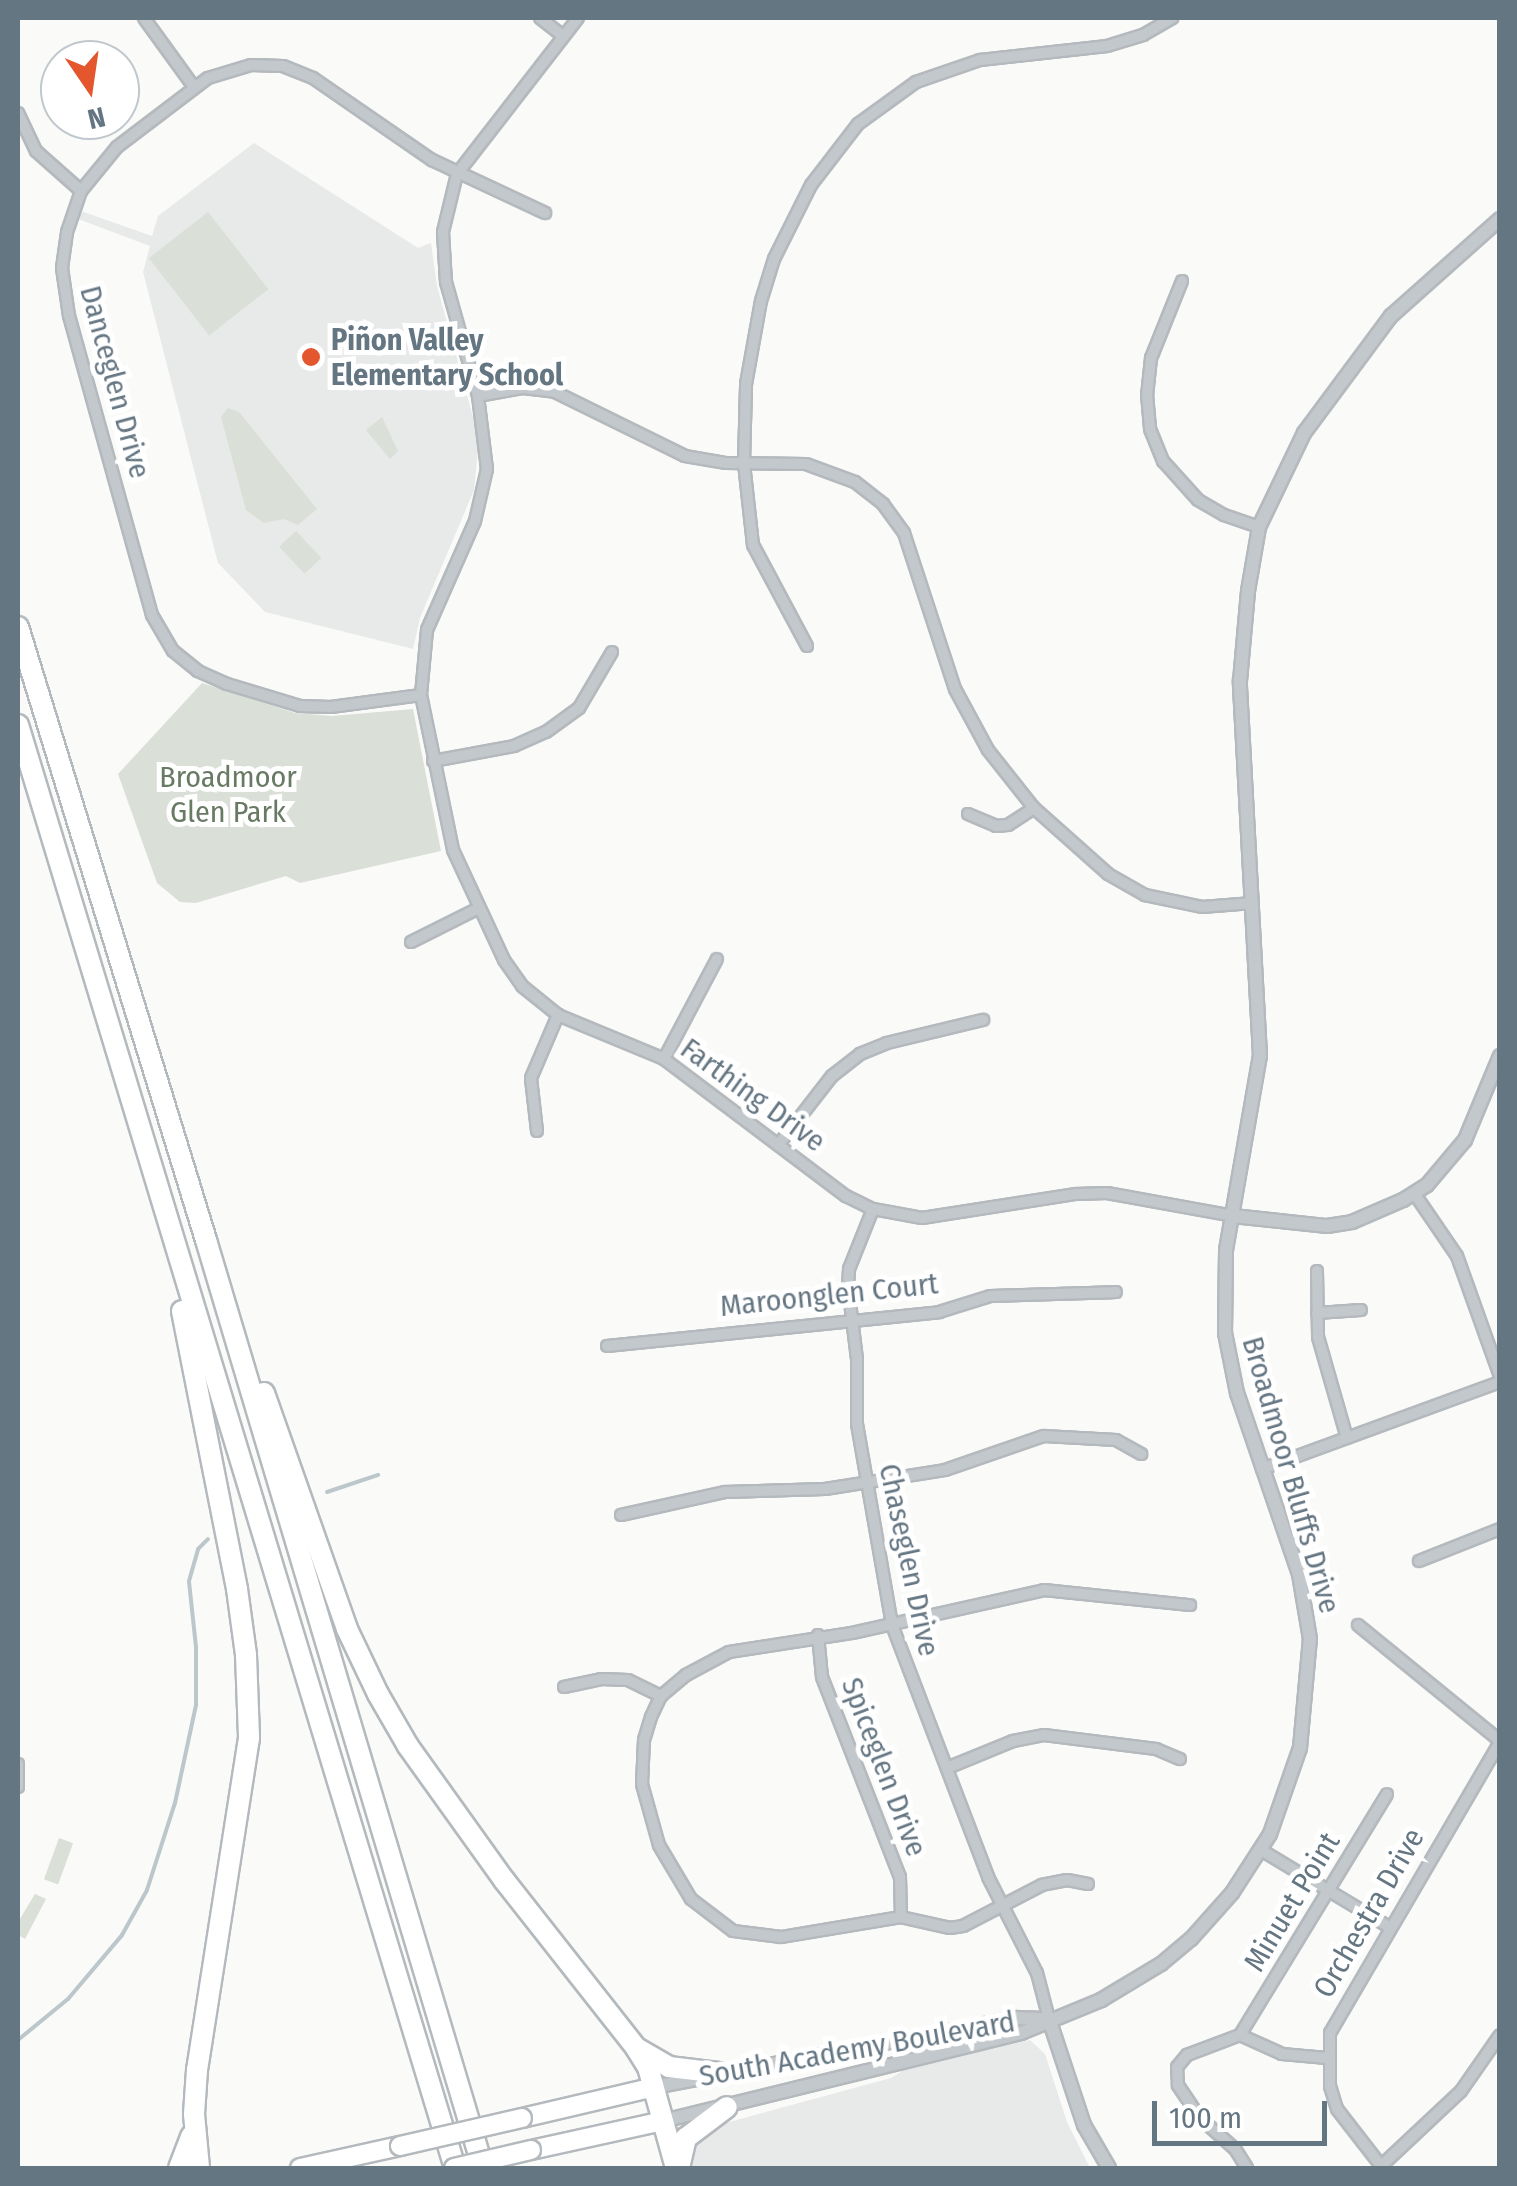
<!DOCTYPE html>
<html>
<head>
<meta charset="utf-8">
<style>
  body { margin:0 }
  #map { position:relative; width:1517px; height:2186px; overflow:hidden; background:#fafaf8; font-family:"Fira Sans Condensed",sans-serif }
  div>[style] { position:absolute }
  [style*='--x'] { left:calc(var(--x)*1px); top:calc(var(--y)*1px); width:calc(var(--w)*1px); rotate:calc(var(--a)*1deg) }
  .built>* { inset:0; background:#e8e9e9 }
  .green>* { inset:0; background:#dadfd7; transform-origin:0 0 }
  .stream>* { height:4px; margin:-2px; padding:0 2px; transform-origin:2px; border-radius:2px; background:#bbc7cb }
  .roads { filter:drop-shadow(2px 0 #b4b9bd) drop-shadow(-2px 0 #b4b9bd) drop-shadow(0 2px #b4b9bd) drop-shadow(0 -2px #b4b9bd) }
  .minor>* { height:10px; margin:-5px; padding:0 5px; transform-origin:5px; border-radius:5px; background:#c3c8cc }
  .tertiary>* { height:12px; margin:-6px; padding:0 6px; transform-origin:6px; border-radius:6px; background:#c3c8cc }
  .trunk>* { height:18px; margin:-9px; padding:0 9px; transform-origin:9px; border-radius:9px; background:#fff }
  .motorway>* { height:20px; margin:-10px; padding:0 10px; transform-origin:10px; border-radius:10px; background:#fff }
  .bridges { filter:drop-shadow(2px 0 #b4b9bd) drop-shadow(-2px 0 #b4b9bd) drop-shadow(0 2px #b4b9bd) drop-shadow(0 -2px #b4b9bd) }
  .trunk-bridge>* { height:18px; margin:-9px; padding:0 9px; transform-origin:9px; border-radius:9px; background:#fff }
  .dots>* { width:28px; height:28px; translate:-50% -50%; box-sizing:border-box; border:5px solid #fff; border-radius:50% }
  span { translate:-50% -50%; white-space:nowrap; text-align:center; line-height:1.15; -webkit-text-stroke:10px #fff; paint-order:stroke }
  .poi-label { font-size:30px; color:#657683; font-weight:700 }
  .left { translate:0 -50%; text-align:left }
  .street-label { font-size:30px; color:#657683 }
  .park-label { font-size:30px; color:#687a64 }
  .frame { position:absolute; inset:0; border:20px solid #657683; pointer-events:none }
  .north { position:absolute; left:40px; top:40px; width:100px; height:100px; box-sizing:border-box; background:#fff; border:2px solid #c1c8cd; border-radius:50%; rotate:167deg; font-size:28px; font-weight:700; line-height:40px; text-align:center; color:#657683 }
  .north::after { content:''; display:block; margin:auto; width:35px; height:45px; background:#e4572e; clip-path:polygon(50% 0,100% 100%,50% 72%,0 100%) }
  .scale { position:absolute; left:1152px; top:2101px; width:175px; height:45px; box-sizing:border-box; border:5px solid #657683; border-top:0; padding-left:12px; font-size:30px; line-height:35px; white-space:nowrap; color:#657683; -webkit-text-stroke:8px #fff; paint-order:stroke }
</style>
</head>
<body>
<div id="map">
  <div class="built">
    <i style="clip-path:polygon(254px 143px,418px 248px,431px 243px,437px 286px,476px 428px,478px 450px,474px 490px,420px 618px,413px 649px,265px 612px,218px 563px,143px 272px,150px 246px,78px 219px,81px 211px,152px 236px,158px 216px)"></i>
    <i style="clip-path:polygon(1030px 2040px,1045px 2054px,1067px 2122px,1090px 2168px,690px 2168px,695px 2141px,711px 2127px,891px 2078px,912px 2065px)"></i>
  </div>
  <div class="green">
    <i style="left:208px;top:212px;width:98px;height:75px;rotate:52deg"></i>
    <i style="clip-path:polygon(228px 408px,239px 412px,317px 509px,298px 525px,284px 519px,264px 523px,246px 510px,221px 417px)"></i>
    <i style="clip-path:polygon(382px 417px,398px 451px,390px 459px,366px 430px)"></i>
    <i style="left:296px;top:531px;width:37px;height:23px;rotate:47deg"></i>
    <i style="clip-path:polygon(202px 683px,295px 713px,332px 716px,413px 709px,441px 851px,300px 883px,286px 876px,196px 903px,180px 902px,157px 883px,118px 774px)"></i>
    <i style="left:59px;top:1838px;width:15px;height:44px;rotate:20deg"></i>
    <i style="clip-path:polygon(35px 1894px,46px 1899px,25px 1939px,18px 1935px,18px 1922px)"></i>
  </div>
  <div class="stream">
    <i style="--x:327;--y:1492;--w:54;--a:-18.4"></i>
    <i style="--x:18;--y:2040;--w:65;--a:-39.4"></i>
    <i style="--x:68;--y:1999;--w:84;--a:-49.8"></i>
    <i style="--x:122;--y:1935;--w:51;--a:-60.9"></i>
    <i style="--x:147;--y:1890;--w:91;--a:-72.2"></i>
    <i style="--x:175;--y:1803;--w:100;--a:-77.9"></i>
    <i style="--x:196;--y:1705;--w:58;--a:-90"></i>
    <i style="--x:196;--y:1647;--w:66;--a:-96.1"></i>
    <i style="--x:189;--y:1581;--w:33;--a:-74"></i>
    <i style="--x:198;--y:1549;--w:14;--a:-45"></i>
  </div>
  <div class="roads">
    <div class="minor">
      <i style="--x:144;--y:18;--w:85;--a:54.1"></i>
      <i style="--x:540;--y:18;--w:29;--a:38"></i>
      <i style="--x:578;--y:18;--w:197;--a:127.8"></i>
      <i style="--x:457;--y:174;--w:60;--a:103.6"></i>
      <i style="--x:443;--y:232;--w:50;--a:86.6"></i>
      <i style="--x:446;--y:282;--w:118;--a:74.3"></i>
      <i style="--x:478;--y:396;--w:74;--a:83"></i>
      <i style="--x:487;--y:469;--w:53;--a:103"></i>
      <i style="--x:475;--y:521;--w:119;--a:113.8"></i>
      <i style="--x:427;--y:630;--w:65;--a:95.3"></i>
      <i style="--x:421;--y:695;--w:158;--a:78.3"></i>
      <i style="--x:453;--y:850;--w:121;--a:65.1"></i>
      <i style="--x:504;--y:960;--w:32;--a:55"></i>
      <i style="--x:522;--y:986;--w:46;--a:38.9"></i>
      <i style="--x:558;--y:1015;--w:115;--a:22.5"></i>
      <i style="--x:664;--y:1059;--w:228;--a:37"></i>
      <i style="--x:846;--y:1196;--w:30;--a:26"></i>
      <i style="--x:873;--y:1209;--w:50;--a:10.4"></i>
      <i style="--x:922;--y:1218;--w:156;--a:-8.9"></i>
      <i style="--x:1076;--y:1194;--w:31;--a:-2"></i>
      <i style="--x:1107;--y:1193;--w:128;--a:10.3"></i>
      <i style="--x:18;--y:113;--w:42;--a:64.7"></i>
      <i style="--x:36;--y:151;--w:60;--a:41.6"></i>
      <i style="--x:1182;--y:281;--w:83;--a:111.9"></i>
      <i style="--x:1151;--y:358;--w:36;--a:96"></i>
      <i style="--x:1147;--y:394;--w:35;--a:85"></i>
      <i style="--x:1150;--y:429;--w:35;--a:68"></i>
      <i style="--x:1163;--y:461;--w:52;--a:48.1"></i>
      <i style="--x:1198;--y:500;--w:30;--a:30"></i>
      <i style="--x:1224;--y:515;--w:37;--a:19"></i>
      <i style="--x:478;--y:396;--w:46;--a:-10.1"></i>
      <i style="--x:523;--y:388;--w:32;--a:7"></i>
      <i style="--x:555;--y:392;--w:145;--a:26.2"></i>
      <i style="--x:685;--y:456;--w:42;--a:9.7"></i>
      <i style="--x:726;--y:463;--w:80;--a:0.7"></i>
      <i style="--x:806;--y:464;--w:52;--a:20.2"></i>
      <i style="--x:855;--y:482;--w:36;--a:38"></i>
      <i style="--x:883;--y:504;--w:36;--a:54"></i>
      <i style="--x:904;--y:533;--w:164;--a:71.9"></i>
      <i style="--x:955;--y:689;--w:69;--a:61.6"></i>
      <i style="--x:988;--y:750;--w:74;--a:51.6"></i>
      <i style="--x:1034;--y:808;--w:99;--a:41.7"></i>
      <i style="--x:1108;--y:874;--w:43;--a:29.6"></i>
      <i style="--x:1145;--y:895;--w:58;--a:11.9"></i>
      <i style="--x:1202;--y:907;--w:51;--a:-4.5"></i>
      <i style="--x:807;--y:646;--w:115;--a:-118.1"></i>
      <i style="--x:753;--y:545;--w:82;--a:-96.3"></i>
      <i style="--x:744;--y:463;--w:79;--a:-88.5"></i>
      <i style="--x:746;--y:384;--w:84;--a:-79.8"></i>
      <i style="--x:761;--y:301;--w:44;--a:-72.8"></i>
      <i style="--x:774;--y:259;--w:83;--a:-63.4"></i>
      <i style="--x:811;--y:185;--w:77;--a:-52.4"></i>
      <i style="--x:858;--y:124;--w:72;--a:-35.9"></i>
      <i style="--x:916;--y:82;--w:68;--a:-19"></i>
      <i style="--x:980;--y:60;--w:128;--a:-6.3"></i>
      <i style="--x:1107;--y:46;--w:38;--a:-17"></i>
      <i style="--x:1143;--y:35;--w:34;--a:-30"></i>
      <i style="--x:421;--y:695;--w:91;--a:172.4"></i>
      <i style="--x:331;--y:707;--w:31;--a:-178"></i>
      <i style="--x:300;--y:706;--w:76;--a:-163.2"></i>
      <i style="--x:227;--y:684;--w:32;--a:-156"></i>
      <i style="--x:198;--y:671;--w:32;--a:-141"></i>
      <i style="--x:173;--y:651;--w:42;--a:-120.3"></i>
      <i style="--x:152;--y:615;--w:310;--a:-105.5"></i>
      <i style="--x:69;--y:316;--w:49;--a:-98.3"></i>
      <i style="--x:62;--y:268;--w:36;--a:-82"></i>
      <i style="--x:67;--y:232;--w:43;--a:-71.1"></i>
      <i style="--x:81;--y:191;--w:57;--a:-50.7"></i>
      <i style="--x:117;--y:147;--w:114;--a:-37.2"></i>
      <i style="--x:208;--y:78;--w:45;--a:-16.8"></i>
      <i style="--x:251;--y:65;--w:32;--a:2"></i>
      <i style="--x:283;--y:66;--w:32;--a:22"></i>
      <i style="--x:313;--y:78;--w:145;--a:34.6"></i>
      <i style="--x:432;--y:160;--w:125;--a:25.1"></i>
      <i style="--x:433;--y:761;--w:82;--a:-10.5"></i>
      <i style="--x:514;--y:746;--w:35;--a:-24"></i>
      <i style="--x:546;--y:732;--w:41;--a:-36"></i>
      <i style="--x:579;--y:708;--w:65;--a:-59.5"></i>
      <i style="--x:968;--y:814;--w:30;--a:23"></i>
      <i style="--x:996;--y:826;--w:12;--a:-5"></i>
      <i style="--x:1008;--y:825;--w:31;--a:-33"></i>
      <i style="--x:411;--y:942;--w:74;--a:-26.6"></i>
      <i style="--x:664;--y:1059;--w:113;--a:-62.1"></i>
      <i style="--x:537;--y:1131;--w:53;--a:-96.5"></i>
      <i style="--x:531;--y:1078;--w:69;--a:-66.8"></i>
      <i style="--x:779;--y:1144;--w:86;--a:-52.1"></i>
      <i style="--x:832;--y:1076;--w:36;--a:-38"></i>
      <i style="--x:860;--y:1054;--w:29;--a:-22"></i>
      <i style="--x:887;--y:1043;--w:99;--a:-13.5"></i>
      <i style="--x:1414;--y:1193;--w:76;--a:55.7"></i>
      <i style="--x:1457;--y:1256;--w:127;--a:70.3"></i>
      <i style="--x:873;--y:1209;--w:65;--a:111.8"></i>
      <i style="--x:849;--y:1269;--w:17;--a:93"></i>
      <i style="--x:848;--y:1286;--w:74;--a:83"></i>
      <i style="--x:857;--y:1359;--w:65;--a:90"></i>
      <i style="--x:857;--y:1424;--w:204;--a:80.1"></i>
      <i style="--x:892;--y:1625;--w:270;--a:69.1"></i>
      <i style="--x:988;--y:1877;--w:108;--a:63"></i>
      <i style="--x:1037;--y:1973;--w:48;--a:75.4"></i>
      <i style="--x:1317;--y:1271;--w:66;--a:89.1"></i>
      <i style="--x:1318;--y:1337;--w:105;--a:74"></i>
      <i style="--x:1317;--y:1313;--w:44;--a:-3.9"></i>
      <i style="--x:607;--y:1346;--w:334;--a:-5.8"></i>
      <i style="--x:939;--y:1312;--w:53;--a:-17.4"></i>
      <i style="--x:990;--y:1296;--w:126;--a:-1.8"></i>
      <i style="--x:1262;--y:1469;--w:253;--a:-20.1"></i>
      <i style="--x:621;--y:1515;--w:107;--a:-12.5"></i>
      <i style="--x:725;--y:1492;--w:100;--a:-1.7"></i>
      <i style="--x:825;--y:1489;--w:121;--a:-9"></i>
      <i style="--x:945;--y:1470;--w:105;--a:-19"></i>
      <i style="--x:1044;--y:1436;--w:72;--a:3.2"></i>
      <i style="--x:1116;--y:1440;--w:29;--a:29"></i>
      <i style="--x:1419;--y:1561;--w:87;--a:-21.6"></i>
      <i style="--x:1358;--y:1625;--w:183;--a:39.2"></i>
      <i style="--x:818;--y:1635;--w:42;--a:84.6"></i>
      <i style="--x:822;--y:1677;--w:215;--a:68.7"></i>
      <i style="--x:900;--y:1877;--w:40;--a:88.6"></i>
      <i style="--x:564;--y:1687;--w:38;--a:-12"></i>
      <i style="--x:601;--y:1679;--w:27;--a:2"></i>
      <i style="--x:628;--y:1680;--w:37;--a:26"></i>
      <i style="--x:18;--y:1764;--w:23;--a:90"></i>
      <i style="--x:947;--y:1768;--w:71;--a:-22.2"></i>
      <i style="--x:1013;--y:1741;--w:32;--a:-11"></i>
      <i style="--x:1044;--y:1735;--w:113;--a:7.1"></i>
      <i style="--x:1156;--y:1749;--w:26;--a:23"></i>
      <i style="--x:1261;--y:1850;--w:149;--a:31"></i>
      <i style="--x:1088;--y:1884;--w:21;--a:-169"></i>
      <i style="--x:1067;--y:1880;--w:25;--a:169"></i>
      <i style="--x:1042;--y:1885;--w:89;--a:152.6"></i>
      <i style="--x:963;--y:1926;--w:13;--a:171"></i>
      <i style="--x:950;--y:1928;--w:50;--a:-167.3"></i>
      <i style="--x:901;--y:1917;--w:122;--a:170.5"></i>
      <i style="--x:781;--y:1937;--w:48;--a:-172.9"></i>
      <i style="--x:733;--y:1931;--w:53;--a:-142.7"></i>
      <i style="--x:691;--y:1899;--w:63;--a:-120.7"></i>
      <i style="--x:659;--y:1845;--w:63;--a:-105.6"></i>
      <i style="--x:642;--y:1784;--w:44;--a:-87.4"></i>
      <i style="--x:644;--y:1740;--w:24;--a:-73"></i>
      <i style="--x:651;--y:1717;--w:23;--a:-65"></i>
      <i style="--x:661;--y:1696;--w:33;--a:-40"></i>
      <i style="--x:686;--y:1675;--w:49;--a:-28.1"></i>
      <i style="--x:729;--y:1652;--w:124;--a:-8.8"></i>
      <i style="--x:852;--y:1633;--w:197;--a:-12.6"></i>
      <i style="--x:1044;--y:1590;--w:147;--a:5.9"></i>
      <i style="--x:1240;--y:2035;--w:282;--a:-58.6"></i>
      <i style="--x:1382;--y:2167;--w:73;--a:-127.8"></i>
      <i style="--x:1337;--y:2109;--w:24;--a:-107"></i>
      <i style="--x:1330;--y:2086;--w:53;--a:-90"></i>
      <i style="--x:1330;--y:2033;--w:337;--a:-59.7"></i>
      <i style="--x:1247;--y:2168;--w:22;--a:-122"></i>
      <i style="--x:1235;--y:2149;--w:47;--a:-138.5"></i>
      <i style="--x:1200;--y:2118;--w:40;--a:-124"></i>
      <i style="--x:1178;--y:2085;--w:18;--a:-93"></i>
      <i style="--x:1177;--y:2067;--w:16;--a:-50"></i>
      <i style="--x:1187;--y:2055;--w:57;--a:-20.7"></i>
      <i style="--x:1240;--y:2035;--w:46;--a:24.3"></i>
      <i style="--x:1282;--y:2054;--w:45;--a:5.1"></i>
      <i style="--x:1379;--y:2168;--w:112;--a:-43.2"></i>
      <i style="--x:1461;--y:2091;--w:68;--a:-55.1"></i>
    </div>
    <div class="tertiary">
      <i style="--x:1233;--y:1216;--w:95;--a:6.1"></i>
      <i style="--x:1327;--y:1226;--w:25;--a:-9"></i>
      <i style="--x:1352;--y:1222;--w:56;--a:-23.3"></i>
      <i style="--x:1403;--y:1200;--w:28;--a:-32"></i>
      <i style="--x:1427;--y:1185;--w:59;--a:-49.8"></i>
      <i style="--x:1465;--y:1140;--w:91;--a:-67.4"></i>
      <i style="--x:1049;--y:2019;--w:112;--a:71.7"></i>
      <i style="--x:1084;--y:2125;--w:50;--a:59.8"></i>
      <i style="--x:654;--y:2087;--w:369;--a:-10.8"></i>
      <i style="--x:1017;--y:2018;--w:30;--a:2"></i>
      <i style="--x:663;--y:2121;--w:369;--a:-13.8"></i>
      <i style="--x:1021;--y:2033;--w:87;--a:-22.4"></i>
      <i style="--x:1101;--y:2000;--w:70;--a:-31"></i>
      <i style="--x:1161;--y:1964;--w:39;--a:-40"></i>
      <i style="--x:1191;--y:1939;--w:62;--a:-48.3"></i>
      <i style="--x:1232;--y:1893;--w:70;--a:-57.2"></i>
      <i style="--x:1270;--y:1834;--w:91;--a:-70.8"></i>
      <i style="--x:1300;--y:1748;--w:109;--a:-84.8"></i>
      <i style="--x:1310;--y:1639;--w:66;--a:-99.6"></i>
      <i style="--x:1299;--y:1574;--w:191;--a:-108.9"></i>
      <i style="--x:1237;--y:1393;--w:61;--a:-101.3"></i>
      <i style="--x:1225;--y:1333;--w:83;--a:-89.3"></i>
      <i style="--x:1226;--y:1250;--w:197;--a:-80.1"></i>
      <i style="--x:1260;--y:1056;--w:376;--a:-93.1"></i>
      <i style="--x:1240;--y:681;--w:90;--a:-84.9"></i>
      <i style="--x:1248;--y:591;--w:65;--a:-80.2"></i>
      <i style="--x:1259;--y:527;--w:104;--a:-64.4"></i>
      <i style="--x:1304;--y:433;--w:146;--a:-53.4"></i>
      <i style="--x:1391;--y:316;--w:146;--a:-41.7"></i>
    </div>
    <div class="trunk">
      <i style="--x:522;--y:2118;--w:136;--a:-13.2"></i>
      <i style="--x:531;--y:2150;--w:135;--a:-12.4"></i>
      <i style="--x:300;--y:2168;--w:102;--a:-12.4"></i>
    </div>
    <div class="motorway">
      <i style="--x:18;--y:627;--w:641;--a:72.95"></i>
      <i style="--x:206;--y:1240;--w:968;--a:73.38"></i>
      <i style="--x:18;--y:725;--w:1508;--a:73.15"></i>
      <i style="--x:182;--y:1311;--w:283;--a:78.8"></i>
      <i style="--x:237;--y:1589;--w:67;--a:82.2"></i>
      <i style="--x:246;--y:1655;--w:83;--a:87.9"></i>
      <i style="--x:249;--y:1738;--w:336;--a:98.9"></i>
      <i style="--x:197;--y:2070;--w:44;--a:93.9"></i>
      <i style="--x:194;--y:2114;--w:54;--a:84.7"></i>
      <i style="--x:264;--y:1393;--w:250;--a:70.6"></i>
      <i style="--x:347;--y:1629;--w:72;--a:64.5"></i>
      <i style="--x:378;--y:1694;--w:60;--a:60"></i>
      <i style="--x:408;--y:1746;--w:165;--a:54.4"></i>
      <i style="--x:504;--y:1880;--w:214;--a:51.8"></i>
      <i style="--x:636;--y:2048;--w:22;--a:58"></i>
      <i style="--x:648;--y:2067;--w:105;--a:74.5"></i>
      <i style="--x:638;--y:2049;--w:36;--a:30"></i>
      <i style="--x:669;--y:2067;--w:50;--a:6.8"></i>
      <i style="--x:179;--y:2168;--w:34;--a:-69"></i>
      <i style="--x:679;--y:2168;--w:31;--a:-77"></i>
      <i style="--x:686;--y:2138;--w:51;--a:-37.1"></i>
    </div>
  </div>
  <div class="bridges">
    <div class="trunk-bridge">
      <i style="--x:400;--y:2146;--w:125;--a:-12.9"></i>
      <i style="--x:454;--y:2168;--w:79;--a:-13.2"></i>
    </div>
  </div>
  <div class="dots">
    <i style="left:311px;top:357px;background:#e4572e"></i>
  </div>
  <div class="poi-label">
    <span class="left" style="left:331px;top:357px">Piñon Valley<br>Elementary School</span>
  </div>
  <div class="street-label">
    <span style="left:115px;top:382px;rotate:75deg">Danceglen Drive</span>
    <span style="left:753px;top:1095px;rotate:36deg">Farthing Drive</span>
    <span style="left:829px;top:1295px;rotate:-6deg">Maroonglen Court</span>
    <span style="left:1291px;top:1475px;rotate:74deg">Broadmoor Bluffs Drive</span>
    <span style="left:909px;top:1560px;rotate:78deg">Chaseglen Drive</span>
    <span style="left:884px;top:1767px;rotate:69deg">Spiceglen Drive</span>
    <span style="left:1292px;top:1902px;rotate:-59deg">Minuet Point</span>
    <span style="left:1369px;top:1913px;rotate:-60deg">Orchestra Drive</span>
    <span style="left:857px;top:2049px;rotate:-10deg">South Academy Boulevard</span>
  </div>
  <div class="park-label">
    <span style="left:228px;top:794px">Broadmoor<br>Glen Park</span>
  </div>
  <div class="frame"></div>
  <div class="north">N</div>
  <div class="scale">100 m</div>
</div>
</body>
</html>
